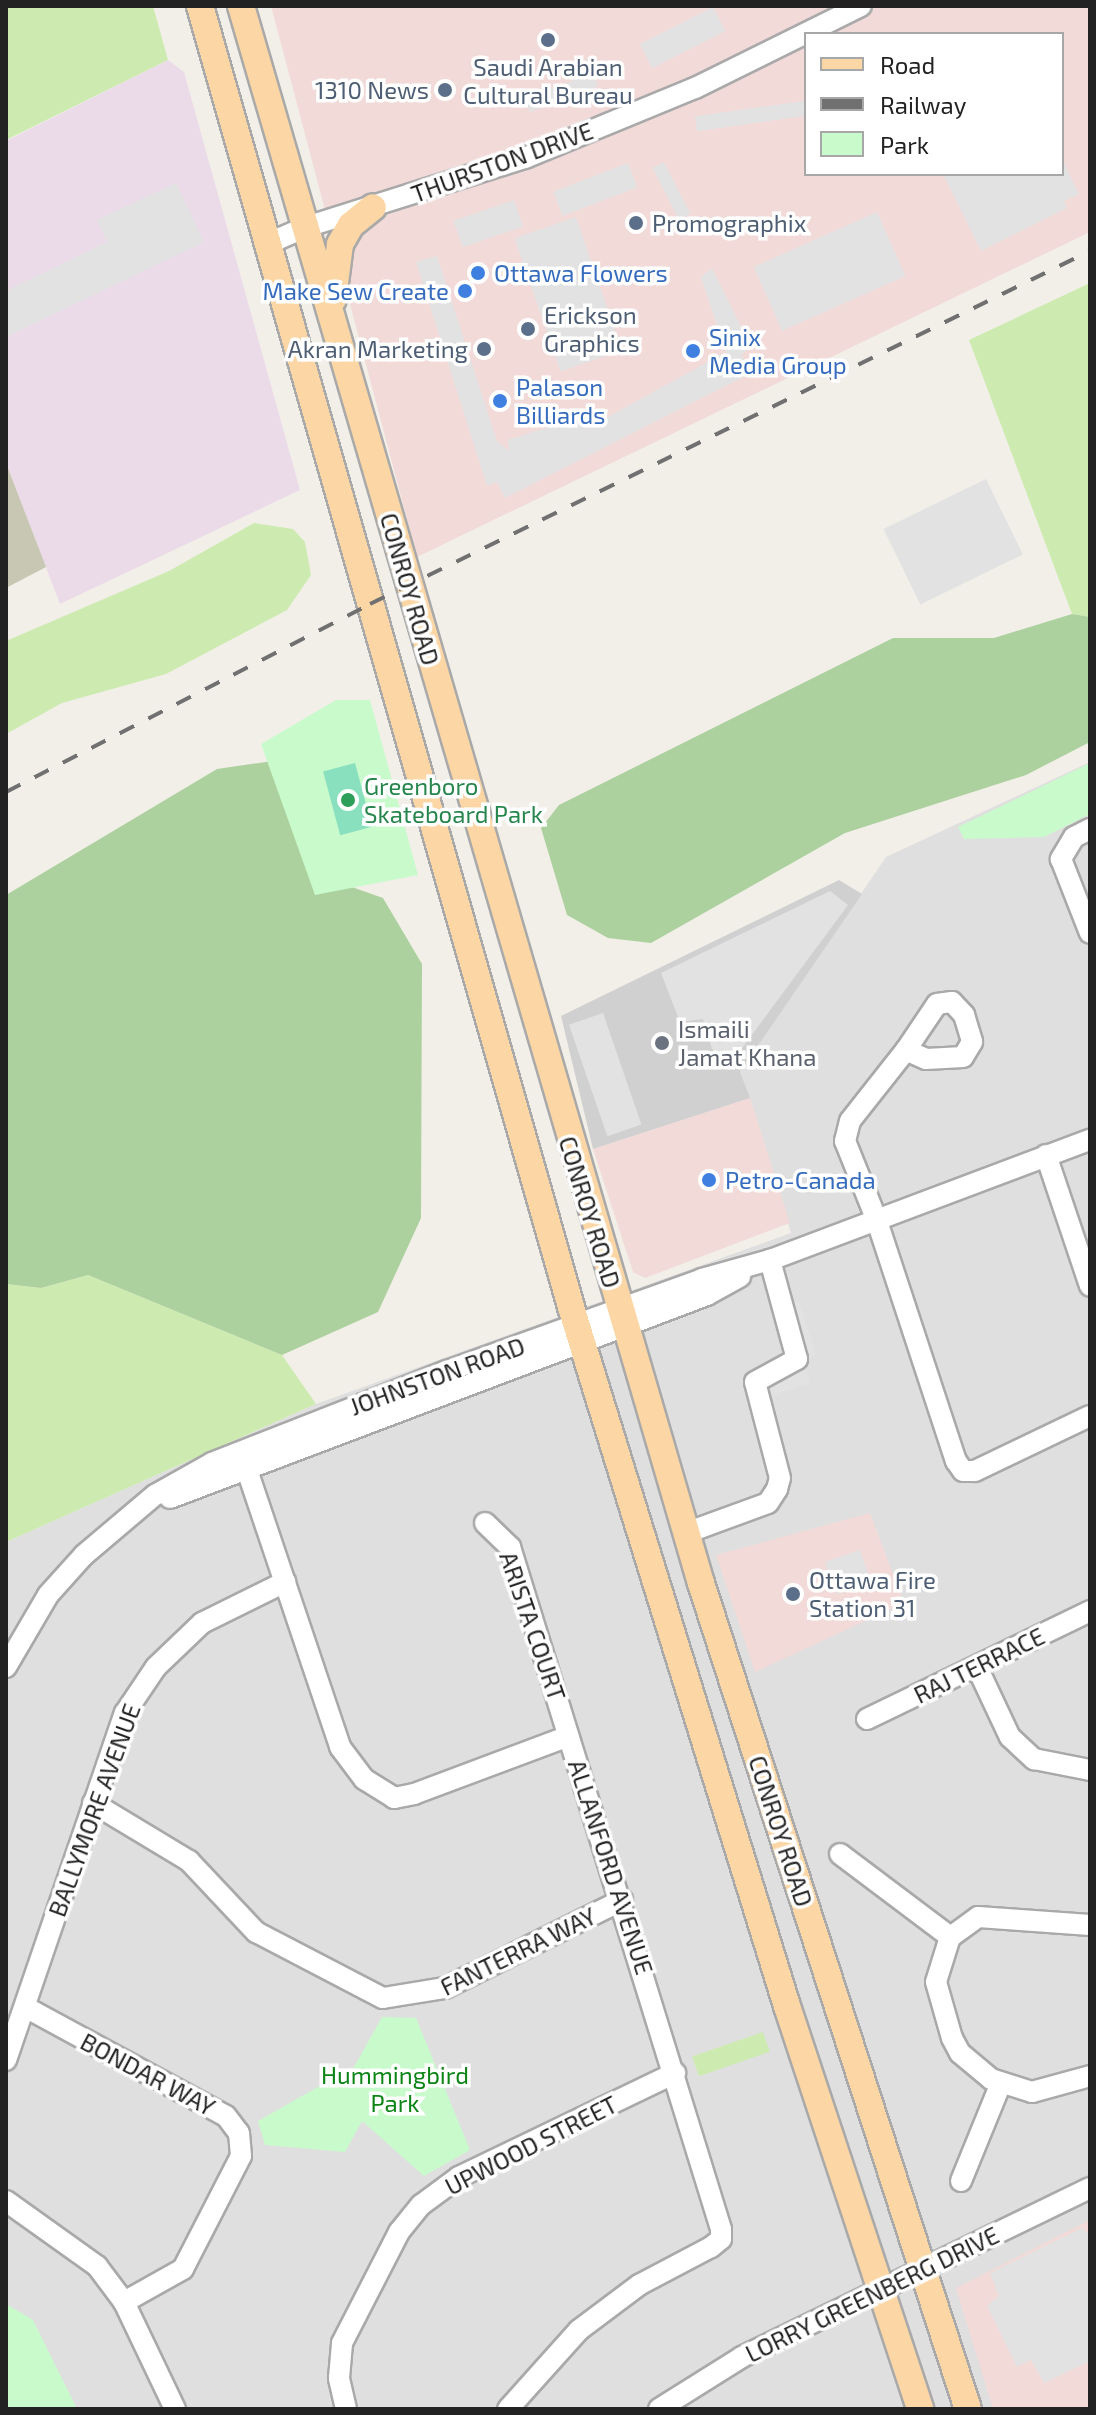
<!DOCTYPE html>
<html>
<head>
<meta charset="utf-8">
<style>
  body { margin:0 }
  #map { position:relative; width:1096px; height:2415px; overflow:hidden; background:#f2efe9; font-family:"Exo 2",sans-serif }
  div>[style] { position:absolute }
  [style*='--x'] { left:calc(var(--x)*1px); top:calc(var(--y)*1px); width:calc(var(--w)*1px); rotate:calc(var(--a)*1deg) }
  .residential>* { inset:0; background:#e0dfdf }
  .commercial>* { inset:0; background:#f2dad9 }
  .industrial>* { inset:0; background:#ebdbe8 }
  .religious>* { inset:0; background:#d0d0d0 }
  .construction>* { inset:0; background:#c7c7b4 }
  .grass>* { inset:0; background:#cdebb0; transform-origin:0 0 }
  .forest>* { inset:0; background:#add19e }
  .park>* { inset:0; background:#c8facc }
  .pitch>* { inset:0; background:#88e0be; transform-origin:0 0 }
  .parking>* { inset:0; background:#e2e2e2; transform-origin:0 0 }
  .roads { filter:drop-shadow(2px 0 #a9a9a9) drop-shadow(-2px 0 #a9a9a9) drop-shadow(0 2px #a9a9a9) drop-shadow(0 -2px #a9a9a9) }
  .minor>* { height:20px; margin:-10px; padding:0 10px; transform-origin:10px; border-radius:10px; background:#fff }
  .major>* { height:26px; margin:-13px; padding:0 13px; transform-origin:13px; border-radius:13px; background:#fcd6a4 }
  .rail>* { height:4px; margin-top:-2px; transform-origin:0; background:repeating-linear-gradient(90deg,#707070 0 16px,transparent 0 32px) }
  .dots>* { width:22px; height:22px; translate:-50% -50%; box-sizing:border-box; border:4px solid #fff; border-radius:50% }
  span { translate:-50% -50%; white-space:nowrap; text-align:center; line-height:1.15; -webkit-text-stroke:7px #fff; paint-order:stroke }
  .service-label { font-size:24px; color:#4e5e75 }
  .right { translate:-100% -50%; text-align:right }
  .left { translate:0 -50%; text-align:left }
  .street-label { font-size:24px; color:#222 }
  .shop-label { font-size:24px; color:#366cbe }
  .leisure-label { font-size:24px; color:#27864d }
  .worship-label { font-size:24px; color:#5b616d }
  .park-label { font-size:24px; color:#0c8416 }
  .frame { position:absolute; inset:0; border:8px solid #222; pointer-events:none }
  .legend { position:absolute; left:804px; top:32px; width:260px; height:144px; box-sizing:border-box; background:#fff; border:2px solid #a7a7a7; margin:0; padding:10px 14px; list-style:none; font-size:24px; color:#222 }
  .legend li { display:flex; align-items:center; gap:16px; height:40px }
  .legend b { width:40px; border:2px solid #a7a7a7 }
</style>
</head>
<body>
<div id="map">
  <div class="residential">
    <i style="clip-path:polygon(1090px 762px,1090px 2409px,6px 2409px,6px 1542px,316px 1404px,791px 1233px,740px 1072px,886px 857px)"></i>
  </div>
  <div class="commercial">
    <i style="clip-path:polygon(evenodd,271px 6px,1090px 6px,1090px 232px,417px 557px,271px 6px,806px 34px,1062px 34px,1062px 174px,806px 174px,806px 34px)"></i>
    <i style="clip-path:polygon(750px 1098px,790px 1223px,645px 1278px,633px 1272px,593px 1149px)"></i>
    <i style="clip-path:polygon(870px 1513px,904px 1603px,755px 1672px,716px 1555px)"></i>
    <i style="clip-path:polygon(1090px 2220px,1090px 2409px,993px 2409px,956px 2288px)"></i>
  </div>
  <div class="industrial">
    <i style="clip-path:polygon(168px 60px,184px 72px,300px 490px,60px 604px,6px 463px,6px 141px)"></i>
  </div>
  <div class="religious">
    <i style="clip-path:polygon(839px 880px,862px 894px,740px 1072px,750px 1098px,593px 1149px,561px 1016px)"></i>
  </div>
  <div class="construction">
    <i style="clip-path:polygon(6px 463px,46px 567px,6px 588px)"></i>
  </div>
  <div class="grass">
    <i style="clip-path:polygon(6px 6px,153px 6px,168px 60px,6px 140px)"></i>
    <i style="clip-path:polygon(1090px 283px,1090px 617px,1072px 614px,969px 340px)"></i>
    <i style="clip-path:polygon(254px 523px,293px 529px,305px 542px,311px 575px,287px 610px,166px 674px,62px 703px,6px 734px,6px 641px,169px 571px)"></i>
    <i style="clip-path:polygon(88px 1275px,282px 1355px,316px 1404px,6px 1542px,6px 1284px,41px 1288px)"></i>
    <i style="left:763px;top:2032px;width:21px;height:75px;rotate:71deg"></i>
  </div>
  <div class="forest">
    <i style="clip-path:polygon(1072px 614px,1090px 617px,1090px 742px,1026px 775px,845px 833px,651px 943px,608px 938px,567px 915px,541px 828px,559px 805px,893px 638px,994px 638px)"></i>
    <i style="clip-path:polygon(286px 759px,312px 873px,383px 898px,422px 964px,421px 1218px,378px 1312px,282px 1355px,88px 1275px,41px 1288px,6px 1284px,6px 895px,217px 769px)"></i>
  </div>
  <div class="park">
    <i style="clip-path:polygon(336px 700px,370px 700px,418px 875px,315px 895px,261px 744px)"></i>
    <i style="clip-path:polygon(1090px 763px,1090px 814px,1044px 837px,964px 839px,958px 827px)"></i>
    <i style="clip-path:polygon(382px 2017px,416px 2018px,470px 2150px,424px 2176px,362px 2121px,345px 2152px,265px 2145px,258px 2121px,334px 2078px,344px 2085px)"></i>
    <i style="clip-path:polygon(6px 2304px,33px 2320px,77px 2409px,6px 2409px)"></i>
  </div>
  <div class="pitch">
    <i style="left:355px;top:763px;width:66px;height:33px;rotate:75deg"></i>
  </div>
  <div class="parking">
    <i style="left:713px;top:7px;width:27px;height:82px;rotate:63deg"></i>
    <i style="left:593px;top:73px;width:14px;height:73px;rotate:69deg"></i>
    <i style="left:804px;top:101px;width:15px;height:110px;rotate:82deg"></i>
    <i style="clip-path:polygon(1062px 159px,1079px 194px,1064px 201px,1067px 208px,981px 251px,943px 174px,1062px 174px)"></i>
    <i style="left:664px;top:162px;width:58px;height:13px;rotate:63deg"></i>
    <i style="left:628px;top:163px;width:26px;height:80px;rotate:69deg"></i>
    <i style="clip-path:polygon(176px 183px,204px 242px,6px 337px,6px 291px,107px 242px,97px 220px)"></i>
    <i style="left:514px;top:200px;width:28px;height:64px;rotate:71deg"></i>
    <i style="left:877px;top:212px;width:70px;height:135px;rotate:66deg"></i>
    <i style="left:576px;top:217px;width:141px;height:65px;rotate:71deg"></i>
    <i style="clip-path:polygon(437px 256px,497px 441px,509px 451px,508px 440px,582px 416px,586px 429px,726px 352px,701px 277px,712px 268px,751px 347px,742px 354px,749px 374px,505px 498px,497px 482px,487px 486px,416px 262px)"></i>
    <i style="left:986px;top:479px;width:84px;height:114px;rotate:64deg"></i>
    <i style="clip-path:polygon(830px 891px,848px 905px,731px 1063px,712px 1049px,703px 1019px,680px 1022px,661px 973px)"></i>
    <i style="left:603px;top:1013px;width:118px;height:36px;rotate:71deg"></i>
    <i style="clip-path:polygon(799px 1301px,816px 1354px,804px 1361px,810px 1383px,773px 1395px,765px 1371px,789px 1357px,776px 1309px)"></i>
    <i style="left:860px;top:1550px;width:34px;height:37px;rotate:71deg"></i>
    <i style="clip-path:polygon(1082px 2228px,1090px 2235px,1090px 2361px,1044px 2383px,1031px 2360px,1017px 2367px,987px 2306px,999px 2296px,990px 2273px)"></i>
  </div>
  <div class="roads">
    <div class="minor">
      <i style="--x:267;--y:244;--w:43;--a:-23.6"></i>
      <i style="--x:306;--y:227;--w:230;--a:-17.5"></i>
      <i style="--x:525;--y:158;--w:184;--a:-22.4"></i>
      <i style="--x:695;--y:88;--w:185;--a:-26.3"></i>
      <i style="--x:1090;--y:829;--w:18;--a:153"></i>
      <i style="--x:1074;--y:837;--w:26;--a:121"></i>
      <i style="--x:1061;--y:859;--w:79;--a:68.6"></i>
      <i style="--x:906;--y:1050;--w:55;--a:-56"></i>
      <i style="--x:937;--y:1004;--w:15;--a:-8"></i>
      <i style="--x:952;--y:1002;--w:18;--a:47"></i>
      <i style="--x:964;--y:1015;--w:28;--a:73"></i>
      <i style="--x:972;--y:1042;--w:17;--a:121"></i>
      <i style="--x:963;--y:1057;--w:37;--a:177"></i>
      <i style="--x:926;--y:1059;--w:22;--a:-156"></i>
      <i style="--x:906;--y:1050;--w:90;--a:128.3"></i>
      <i style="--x:850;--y:1121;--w:21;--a:104"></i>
      <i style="--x:845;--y:1141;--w:83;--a:68.1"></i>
      <i style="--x:876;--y:1218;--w:256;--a:71.8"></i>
      <i style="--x:956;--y:1461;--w:12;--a:55"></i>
      <i style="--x:963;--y:1471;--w:12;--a:0"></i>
      <i style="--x:975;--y:1471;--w:127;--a:-25.6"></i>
      <i style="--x:1046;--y:1155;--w:138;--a:71.4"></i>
      <i style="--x:243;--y:1458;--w:305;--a:71.4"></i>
      <i style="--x:340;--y:1747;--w:40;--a:53"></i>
      <i style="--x:364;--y:1779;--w:36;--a:32"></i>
      <i style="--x:394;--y:1798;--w:20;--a:-11"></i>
      <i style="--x:414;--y:1794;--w:165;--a:-20.5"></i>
      <i style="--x:170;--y:1498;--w:574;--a:-20.71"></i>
      <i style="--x:707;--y:1295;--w:38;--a:-29"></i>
      <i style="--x:485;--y:1523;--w:35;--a:44"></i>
      <i style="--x:510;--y:1547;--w:714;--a:72.81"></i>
      <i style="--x:721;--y:2229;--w:10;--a:90"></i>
      <i style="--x:721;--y:2239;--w:13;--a:141"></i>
      <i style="--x:711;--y:2247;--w:81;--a:152.2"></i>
      <i style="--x:639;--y:2285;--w:75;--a:143.1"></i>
      <i style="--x:579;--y:2330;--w:106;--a:131.9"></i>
      <i style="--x:686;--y:1533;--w:87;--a:-20.1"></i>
      <i style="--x:768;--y:1503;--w:17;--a:-57"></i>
      <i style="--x:777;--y:1489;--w:11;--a:-75"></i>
      <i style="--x:780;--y:1478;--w:99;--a:-104.6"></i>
      <i style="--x:755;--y:1382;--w:48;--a:-28.7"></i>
      <i style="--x:797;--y:1359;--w:103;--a:-105.3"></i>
      <i style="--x:6;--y:1667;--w:83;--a:-59.7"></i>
      <i style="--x:48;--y:1595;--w:54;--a:-48"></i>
      <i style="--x:84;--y:1555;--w:93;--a:-40.2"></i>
      <i style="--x:155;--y:1495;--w:65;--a:-29.3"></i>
      <i style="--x:212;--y:1463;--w:252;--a:-21.4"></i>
      <i style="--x:447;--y:1371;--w:271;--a:-19.8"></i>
      <i style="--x:702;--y:1279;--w:71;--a:-15.6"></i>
      <i style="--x:770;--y:1260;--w:342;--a:-20.6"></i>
      <i style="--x:977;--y:1667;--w:77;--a:64.8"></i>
      <i style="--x:1010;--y:1737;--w:33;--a:43"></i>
      <i style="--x:1034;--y:1759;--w:57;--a:11.1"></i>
      <i style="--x:867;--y:1719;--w:248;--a:-25.8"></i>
      <i style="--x:93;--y:1803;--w:112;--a:31.1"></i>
      <i style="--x:189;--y:1861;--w:98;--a:46.7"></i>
      <i style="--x:256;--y:1932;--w:143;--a:27.5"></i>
      <i style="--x:383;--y:1998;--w:63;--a:-9.2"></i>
      <i style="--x:445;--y:1988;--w:198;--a:-26.4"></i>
      <i style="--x:840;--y:1854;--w:138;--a:37"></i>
      <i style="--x:1090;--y:1925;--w:112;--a:-175.9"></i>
      <i style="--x:978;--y:1917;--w:34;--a:144"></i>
      <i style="--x:950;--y:1937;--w:47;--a:107.3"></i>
      <i style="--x:936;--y:1982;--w:58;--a:74.1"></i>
      <i style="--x:952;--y:2038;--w:17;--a:62"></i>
      <i style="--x:960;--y:2053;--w:40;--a:40"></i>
      <i style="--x:991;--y:2079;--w:43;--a:17.6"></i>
      <i style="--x:1032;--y:2092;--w:60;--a:-15.4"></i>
      <i style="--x:27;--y:2008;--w:226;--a:28.5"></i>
      <i style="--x:226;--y:2116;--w:21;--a:53"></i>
      <i style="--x:239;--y:2133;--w:23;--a:85"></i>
      <i style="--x:241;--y:2156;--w:127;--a:117.2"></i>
      <i style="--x:183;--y:2269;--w:68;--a:150.8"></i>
      <i style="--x:6;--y:2060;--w:367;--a:-71.1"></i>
      <i style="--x:125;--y:1713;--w:55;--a:-56"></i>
      <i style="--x:156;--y:1667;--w:64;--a:-43.7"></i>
      <i style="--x:202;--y:1623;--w:93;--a:-26.3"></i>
      <i style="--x:961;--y:2181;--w:106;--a:-67.8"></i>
      <i style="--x:6;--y:2201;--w:112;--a:35.5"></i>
      <i style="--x:97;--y:2266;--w:45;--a:53.1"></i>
      <i style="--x:124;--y:2302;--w:119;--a:64.5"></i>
      <i style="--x:346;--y:2409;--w:32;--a:-103"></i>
      <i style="--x:339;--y:2378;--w:35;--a:-85"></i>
      <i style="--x:342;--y:2343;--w:125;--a:-62.8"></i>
      <i style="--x:399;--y:2232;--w:35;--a:-51"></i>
      <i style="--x:421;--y:2205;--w:47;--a:-36.4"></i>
      <i style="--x:459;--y:2177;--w:240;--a:-25.7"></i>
      <i style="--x:659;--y:2409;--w:98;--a:-32.1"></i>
      <i style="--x:742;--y:2357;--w:387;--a:-25.9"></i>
    </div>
    <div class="major">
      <i style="--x:200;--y:6;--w:1353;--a:74.08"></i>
      <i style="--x:571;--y:1307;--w:732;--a:72.83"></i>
      <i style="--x:787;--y:2006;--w:424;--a:71.7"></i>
      <i style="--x:241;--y:6;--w:1643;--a:73.74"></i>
      <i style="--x:701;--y:1583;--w:868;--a:72.09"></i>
      <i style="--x:333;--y:299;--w:55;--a:-82.7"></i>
      <i style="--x:340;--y:244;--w:22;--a:-60"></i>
      <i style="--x:351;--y:225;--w:28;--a:-39"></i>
    </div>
  </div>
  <div class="rail">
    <i style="--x:6;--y:792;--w:410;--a:-27.3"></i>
    <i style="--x:370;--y:604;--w:802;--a:-26.12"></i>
  </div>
  <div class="dots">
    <i style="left:548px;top:40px;background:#5c6f8a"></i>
    <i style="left:445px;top:90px;background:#5c6f8a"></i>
    <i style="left:636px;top:223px;background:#5c6f8a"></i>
    <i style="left:478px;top:273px;background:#3f7fe0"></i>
    <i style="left:465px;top:291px;background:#3f7fe0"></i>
    <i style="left:528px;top:329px;background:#5c6f8a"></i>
    <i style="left:484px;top:349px;background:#5c6f8a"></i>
    <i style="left:693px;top:351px;background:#3f7fe0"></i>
    <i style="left:500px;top:401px;background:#3f7fe0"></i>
    <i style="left:348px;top:800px;background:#2e9e5b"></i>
    <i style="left:662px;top:1043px;background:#6b7280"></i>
    <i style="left:709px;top:1180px;background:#3f7fe0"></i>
    <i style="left:793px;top:1594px;background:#5c6f8a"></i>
  </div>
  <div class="service-label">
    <span style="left:548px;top:81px">Saudi Arabian<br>Cultural Bureau</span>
    <span class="right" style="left:429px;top:90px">1310 News</span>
    <span class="left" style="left:652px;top:223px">Promographix</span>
    <span class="left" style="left:544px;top:329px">Erickson<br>Graphics</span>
    <span class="right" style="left:468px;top:349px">Akran Marketing</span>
    <span class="left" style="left:809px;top:1594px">Ottawa Fire<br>Station 31</span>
  </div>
  <div class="street-label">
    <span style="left:502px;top:162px;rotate:-20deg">THURSTON DRIVE</span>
    <span style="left:410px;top:589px;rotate:74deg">CONROY ROAD</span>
    <span style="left:590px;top:1212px;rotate:73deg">CONROY ROAD</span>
    <span style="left:437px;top:1376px;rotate:-20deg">JOHNSTON ROAD</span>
    <span style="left:533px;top:1626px;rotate:71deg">ARISTA COURT</span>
    <span style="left:979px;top:1665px;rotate:-26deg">RAJ TERRACE</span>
    <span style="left:94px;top:1810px;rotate:-70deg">BALLYMORE AVENUE</span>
    <span style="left:781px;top:1831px;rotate:72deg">CONROY ROAD</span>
    <span style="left:611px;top:1867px;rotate:72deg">ALLANFORD AVENUE</span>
    <span style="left:518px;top:1951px;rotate:-26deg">FANTERRA WAY</span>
    <span style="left:148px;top:2074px;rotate:28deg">BONDAR WAY</span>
    <span style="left:531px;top:2145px;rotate:-27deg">UPWOOD STREET</span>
    <span style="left:872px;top:2294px;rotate:-26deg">LORRY GREENBERG DRIVE</span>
  </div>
  <div class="shop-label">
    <span class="left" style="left:494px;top:273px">Ottawa Flowers</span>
    <span class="right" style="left:449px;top:291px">Make Sew Create</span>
    <span class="left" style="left:709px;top:351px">Sinix<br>Media Group</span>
    <span class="left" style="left:516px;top:401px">Palason<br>Billiards</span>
    <span class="left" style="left:725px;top:1180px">Petro-Canada</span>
  </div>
  <div class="leisure-label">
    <span class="left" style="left:364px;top:800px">Greenboro<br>Skateboard Park</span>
  </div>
  <div class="worship-label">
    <span class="left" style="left:678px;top:1043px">Ismaili<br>Jamat Khana</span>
  </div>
  <div class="park-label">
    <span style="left:395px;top:2089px">Hummingbird<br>Park</span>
  </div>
  <div class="frame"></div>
  <ul class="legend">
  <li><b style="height:10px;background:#fcd6a4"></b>Road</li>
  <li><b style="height:10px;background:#707070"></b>Railway</li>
  <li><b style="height:22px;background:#c8facc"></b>Park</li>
  </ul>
</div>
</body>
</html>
